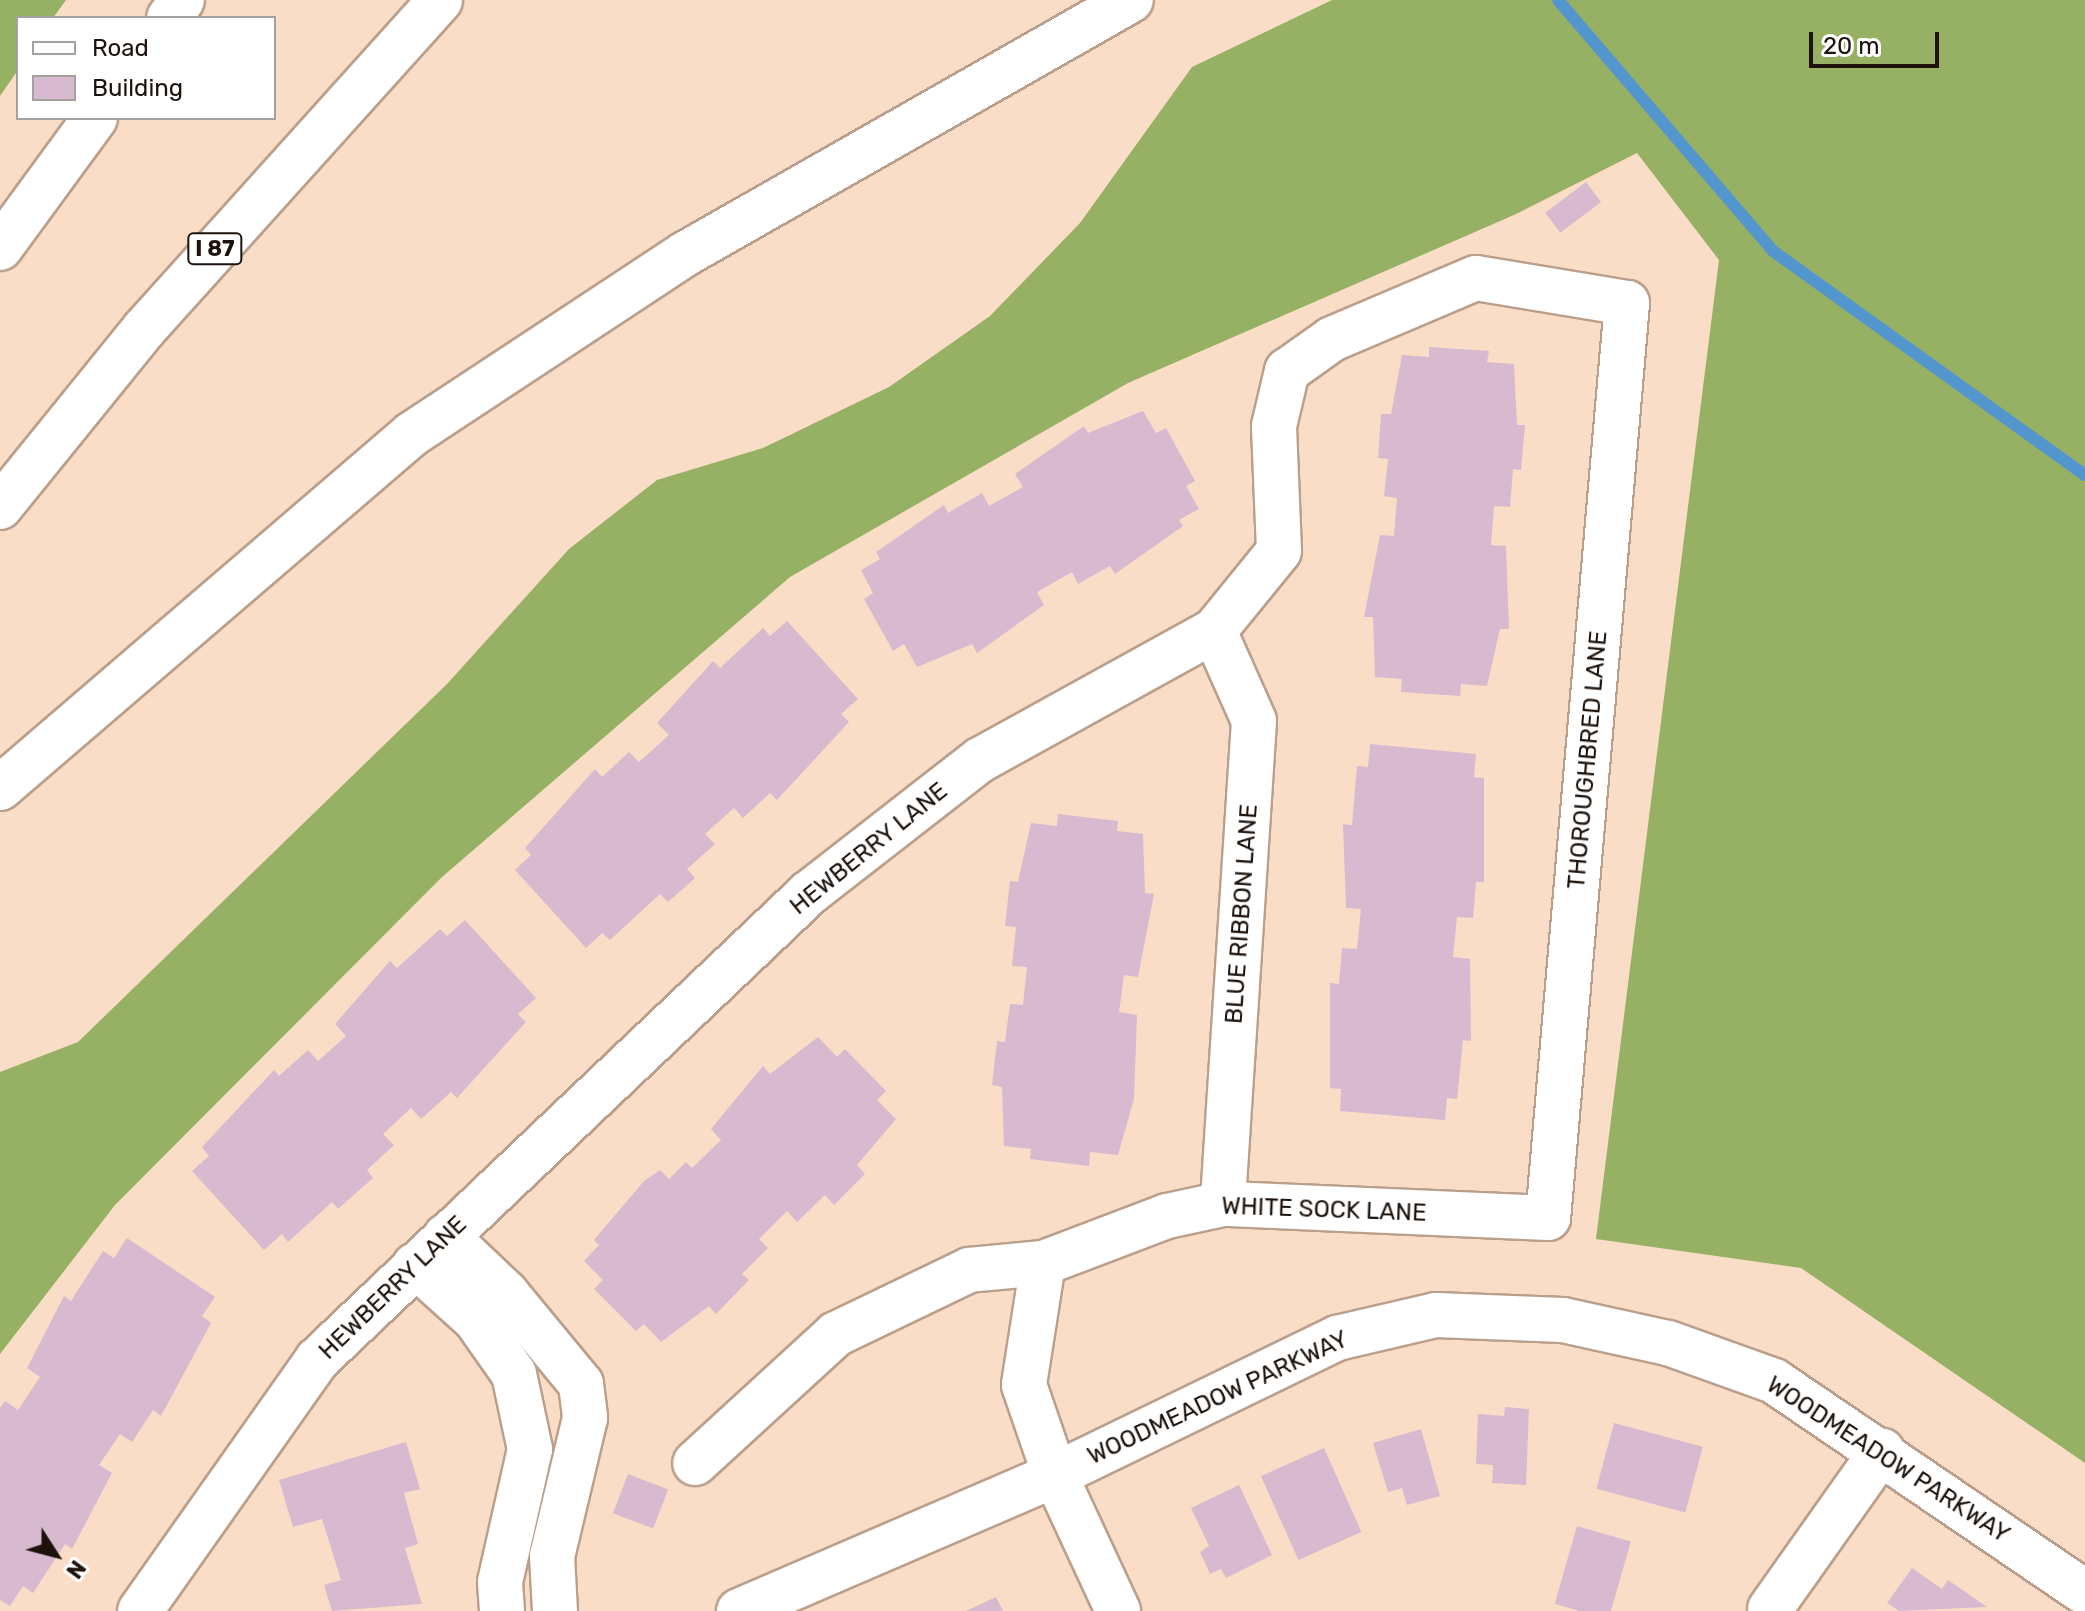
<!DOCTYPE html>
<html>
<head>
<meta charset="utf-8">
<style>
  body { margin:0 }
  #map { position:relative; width:2085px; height:1611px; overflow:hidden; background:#f9ddc7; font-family:Rubik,sans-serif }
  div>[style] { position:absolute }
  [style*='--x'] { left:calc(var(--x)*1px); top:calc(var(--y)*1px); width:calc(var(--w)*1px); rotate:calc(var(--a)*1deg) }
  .forest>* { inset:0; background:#96b163 }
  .stream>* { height:12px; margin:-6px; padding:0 6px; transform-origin:6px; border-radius:6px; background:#5396ce }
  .building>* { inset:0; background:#d7bacf; transform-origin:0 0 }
  .roads { filter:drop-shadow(2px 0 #baa08c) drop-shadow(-2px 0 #baa08c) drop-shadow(0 2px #baa08c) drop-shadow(0 -2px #baa08c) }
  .minor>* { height:44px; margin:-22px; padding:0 22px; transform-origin:22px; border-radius:22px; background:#fff }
  .highway>* { height:44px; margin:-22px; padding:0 22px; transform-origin:22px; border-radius:22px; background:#fff }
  span { translate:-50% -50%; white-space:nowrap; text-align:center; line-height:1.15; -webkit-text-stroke:8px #fff; paint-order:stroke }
  .shield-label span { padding:2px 6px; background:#fff; border:2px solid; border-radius:6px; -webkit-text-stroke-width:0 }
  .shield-label { font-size:22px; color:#1d130c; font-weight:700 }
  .street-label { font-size:24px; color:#1d130c }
  .legend { position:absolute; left:16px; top:16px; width:260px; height:104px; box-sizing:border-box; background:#fff; border:2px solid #a5a19e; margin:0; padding:10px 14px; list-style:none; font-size:24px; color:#1d130c }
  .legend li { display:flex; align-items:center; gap:16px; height:40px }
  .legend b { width:40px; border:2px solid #a5a19e }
  .north { position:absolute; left:16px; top:1515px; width:80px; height:80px; -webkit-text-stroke:6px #fff; paint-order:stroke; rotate:126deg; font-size:22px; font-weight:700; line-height:32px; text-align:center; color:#1d130c }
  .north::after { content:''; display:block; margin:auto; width:28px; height:36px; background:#1d130c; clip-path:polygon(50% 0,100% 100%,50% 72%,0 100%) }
  .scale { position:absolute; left:1809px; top:32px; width:130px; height:36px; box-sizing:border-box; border:4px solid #1d130c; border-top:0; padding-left:10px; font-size:24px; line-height:28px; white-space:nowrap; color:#1d130c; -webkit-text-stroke:6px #fff; paint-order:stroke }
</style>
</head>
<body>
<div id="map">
  <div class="forest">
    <i style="clip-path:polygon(0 0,66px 0,53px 18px,18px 18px,18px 70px,0 96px)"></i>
    <i style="clip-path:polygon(1332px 0,2085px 0,2085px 1463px,1801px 1268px,1596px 1239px,1719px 260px,1637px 153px,1514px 215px,1128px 383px,790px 577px,442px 877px,115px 1205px,0 1354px,0 1072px,78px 1042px,447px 684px,569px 549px,657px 480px,763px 448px,889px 387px,990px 316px,1080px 223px,1192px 67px)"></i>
  </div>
  <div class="stream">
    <i style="--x:1558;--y:0;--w:330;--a:49.4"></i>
    <i style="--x:1773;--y:251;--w:384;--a:35.7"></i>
  </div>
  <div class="building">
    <i style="left:1586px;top:182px;width:25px;height:51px;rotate:53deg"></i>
    <i style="clip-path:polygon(1429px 347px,1489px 351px,1487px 362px,1514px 364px,1517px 425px,1525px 425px,1521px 470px,1513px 469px,1510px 507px,1494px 506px,1491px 545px,1506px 546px,1509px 629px,1500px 629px,1487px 686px,1461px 684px,1460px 696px,1401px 692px,1402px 679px,1375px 677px,1373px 617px,1364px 617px,1380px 535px,1394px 536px,1397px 498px,1384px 496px,1388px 459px,1378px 458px,1381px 414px,1391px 414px,1402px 355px,1429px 357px)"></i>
    <i style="clip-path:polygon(1143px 411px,1156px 433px,1166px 428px,1195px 481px,1186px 486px,1199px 509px,1179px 520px,1183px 526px,1115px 574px,1110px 566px,1078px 584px,1072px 572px,1037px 592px,1044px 605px,977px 653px,972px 644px,917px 667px,904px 644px,893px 651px,864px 599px,873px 593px,861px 570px,880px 559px,876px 552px,944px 505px,948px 513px,982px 493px,989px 506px,1023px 487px,1015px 474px,1084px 426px,1088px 433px)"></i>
    <i style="clip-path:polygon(787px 621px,858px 699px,841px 714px,849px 722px,777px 800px,770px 793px,743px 818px,734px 808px,705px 834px,715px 844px,687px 869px,695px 878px,668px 902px,660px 894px,610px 940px,602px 933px,586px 948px,515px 870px,531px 855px,525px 848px,595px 769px,602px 777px,629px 752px,639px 762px,669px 735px,657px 723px,713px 661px,720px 668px,763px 628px,770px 636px)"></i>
    <i style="clip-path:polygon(1370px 744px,1476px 754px,1474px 777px,1484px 778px,1484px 882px,1476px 882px,1473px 918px,1457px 917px,1453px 957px,1470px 959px,1471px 1041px,1463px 1040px,1457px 1099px,1447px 1098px,1445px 1120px,1340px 1111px,1341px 1089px,1330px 1088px,1330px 983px,1339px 984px,1342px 948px,1357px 949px,1361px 909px,1346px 908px,1343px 824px,1352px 825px,1357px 766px,1368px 767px)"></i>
    <i style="clip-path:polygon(1058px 814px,1118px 821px,1117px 831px,1143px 834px,1145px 893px,1154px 894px,1138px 977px,1124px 975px,1119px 1012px,1137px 1015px,1134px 1099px,1118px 1155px,1090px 1152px,1089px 1166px,1030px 1159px,1031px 1149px,1004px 1146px,1002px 1087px,992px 1085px,997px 1041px,1005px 1042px,1010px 1004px,1023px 1005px,1027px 967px,1012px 966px,1016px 927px,1005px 926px,1010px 881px,1018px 882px,1031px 823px,1057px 826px)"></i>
    <i style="clip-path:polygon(465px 920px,536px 998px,518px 1014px,526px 1022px,457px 1098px,451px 1092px,421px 1119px,411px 1108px,383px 1134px,394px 1145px,367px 1170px,373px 1178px,338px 1209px,332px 1202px,288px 1242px,282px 1234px,264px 1250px,192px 1171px,209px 1156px,202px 1147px,274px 1070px,279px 1076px,308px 1050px,318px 1061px,346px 1036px,335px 1024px,390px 961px,397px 968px,440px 929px,447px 936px)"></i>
    <i style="clip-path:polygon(818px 1037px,837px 1057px,845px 1049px,886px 1091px,877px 1100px,896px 1119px,857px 1165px,865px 1174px,834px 1205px,825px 1195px,797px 1222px,787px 1211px,759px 1239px,768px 1248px,742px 1274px,749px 1280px,716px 1314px,709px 1306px,661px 1342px,644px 1324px,636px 1331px,594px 1289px,603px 1280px,584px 1261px,599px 1245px,594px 1240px,644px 1181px,660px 1170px,669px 1179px,686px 1162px,692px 1168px,721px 1140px,711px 1129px,763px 1066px,770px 1074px)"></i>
    <i style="clip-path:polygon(127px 1238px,215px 1297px,202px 1316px,211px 1323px,161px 1416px,153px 1410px,132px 1442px,120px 1434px,99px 1465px,112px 1473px,72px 1549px,65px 1544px,33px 1593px,23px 1586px,10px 1606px,0 1600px,0 1408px,5px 1401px,18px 1410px,40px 1377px,27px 1368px,64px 1296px,71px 1301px,103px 1251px,114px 1258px)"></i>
    <i style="clip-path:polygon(1505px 1407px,1529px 1409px,1526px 1485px,1492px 1483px,1493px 1465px,1476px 1464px,1478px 1414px,1504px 1416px)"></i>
    <i style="left:1614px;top:1423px;width:92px;height:68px;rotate:15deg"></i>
    <i style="clip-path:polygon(1421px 1429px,1440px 1496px,1407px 1505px,1402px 1488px,1388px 1492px,1373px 1443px)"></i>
    <i style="clip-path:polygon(406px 1442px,420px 1489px,404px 1493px,418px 1544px,405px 1548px,422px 1604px,332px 1611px,324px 1585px,341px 1580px,322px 1519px,293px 1527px,279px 1480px)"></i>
    <i style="left:1324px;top:1448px;width:92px;height:69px;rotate:66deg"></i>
    <i style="left:628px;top:1474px;width:43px;height:42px;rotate:21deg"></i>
    <i style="clip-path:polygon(1239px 1485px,1272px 1555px,1226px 1578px,1221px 1569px,1210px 1574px,1200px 1552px,1209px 1546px,1191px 1508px)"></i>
    <i style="left:1577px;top:1526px;width:56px;height:81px;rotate:16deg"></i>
    <i style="clip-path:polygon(1912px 1568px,1942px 1589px,1948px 1580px,1987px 1607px,1899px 1611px,1887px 1603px)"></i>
    <i style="clip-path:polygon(996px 1597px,1003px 1611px,966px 1611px)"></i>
  </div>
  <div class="roads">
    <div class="minor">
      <i style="--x:1214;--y:631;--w:98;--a:66"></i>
      <i style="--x:1254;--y:721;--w:484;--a:93.7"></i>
      <i style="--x:446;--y:1236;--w:83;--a:43.5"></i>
      <i style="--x:506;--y:1293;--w:118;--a:50.5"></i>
      <i style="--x:581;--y:1384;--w:34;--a:83"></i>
      <i style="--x:585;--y:1418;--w:142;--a:103.4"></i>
      <i style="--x:552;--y:1556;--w:55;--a:86.9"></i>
      <i style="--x:1043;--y:1263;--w:123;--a:98.9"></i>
      <i style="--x:1024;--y:1385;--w:95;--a:71"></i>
      <i style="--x:1055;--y:1475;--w:150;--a:65.1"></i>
      <i style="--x:415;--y:1265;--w:82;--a:42"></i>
      <i style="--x:476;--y:1320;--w:66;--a:54.9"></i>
      <i style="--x:514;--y:1374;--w:77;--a:78"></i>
      <i style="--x:530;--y:1449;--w:136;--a:102.7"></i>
      <i style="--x:500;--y:1582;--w:29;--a:86"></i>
      <i style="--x:1770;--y:1609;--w:194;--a:-54.7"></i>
      <i style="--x:140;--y:1611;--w:307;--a:-54.8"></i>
      <i style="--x:317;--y:1360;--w:678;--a:-43.51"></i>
      <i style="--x:809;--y:893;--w:217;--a:-37.9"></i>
      <i style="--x:980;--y:760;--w:267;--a:-28.9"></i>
      <i style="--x:1214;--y:631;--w:103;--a:-50.9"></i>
      <i style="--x:1279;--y:551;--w:125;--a:-92.3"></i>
      <i style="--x:1274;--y:426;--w:57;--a:-76.7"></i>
      <i style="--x:1287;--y:371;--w:55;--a:-35.4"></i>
      <i style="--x:1332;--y:339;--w:156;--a:-23"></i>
      <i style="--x:1476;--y:278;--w:153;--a:9.4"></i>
      <i style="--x:1627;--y:303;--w:918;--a:94.93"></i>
      <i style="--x:1548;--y:1218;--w:325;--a:-177.5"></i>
      <i style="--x:1223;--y:1204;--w:57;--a:167.9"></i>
      <i style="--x:1167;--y:1216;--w:133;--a:159.2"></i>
      <i style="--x:1043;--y:1263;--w:74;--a:174.6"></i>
      <i style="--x:969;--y:1270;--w:148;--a:154.3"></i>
      <i style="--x:836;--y:1334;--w:191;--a:137.5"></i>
      <i style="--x:739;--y:1611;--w:344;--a:-23.3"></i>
      <i style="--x:1055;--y:1475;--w:314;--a:-25.9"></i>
      <i style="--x:1337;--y:1338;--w:102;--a:-13.1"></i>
      <i style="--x:1436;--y:1315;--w:127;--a:2.3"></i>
      <i style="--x:1563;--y:1320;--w:107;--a:12.4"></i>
      <i style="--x:1668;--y:1343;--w:113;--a:19.7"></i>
      <i style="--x:1774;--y:1381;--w:376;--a:34.2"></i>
    </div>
    <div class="highway">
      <i style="--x:169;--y:18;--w:22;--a:-54"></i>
      <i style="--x:0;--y:248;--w:161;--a:-53.8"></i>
      <i style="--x:0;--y:507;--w:230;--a:-51"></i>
      <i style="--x:145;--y:328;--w:441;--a:-48"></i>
      <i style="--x:0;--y:788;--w:543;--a:-40.67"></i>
      <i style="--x:412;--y:434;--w:327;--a:-33.4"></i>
      <i style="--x:685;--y:254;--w:513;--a:-29.66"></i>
    </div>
  </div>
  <div class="shield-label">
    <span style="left:215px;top:249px">I 87</span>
  </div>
  <div class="street-label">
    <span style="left:1588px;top:760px;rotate:-85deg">THOROUGHBRED LANE</span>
    <span style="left:869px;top:849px;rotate:-39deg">HEWBERRY LANE</span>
    <span style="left:1242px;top:914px;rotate:-86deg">BLUE RIBBON LANE</span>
    <span style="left:1324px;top:1210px;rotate:2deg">WHITE SOCK LANE</span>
    <span style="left:393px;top:1288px;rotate:-44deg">HEWBERRY LANE</span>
    <span style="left:1218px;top:1398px;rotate:-25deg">WOODMEADOW PARKWAY</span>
    <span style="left:1888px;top:1460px;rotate:33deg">WOODMEADOW PARKWAY</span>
  </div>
  <ul class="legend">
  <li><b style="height:10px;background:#fff"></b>Road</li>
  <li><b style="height:22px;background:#d7bacf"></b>Building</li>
  </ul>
  <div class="north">N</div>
  <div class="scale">20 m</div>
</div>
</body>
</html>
